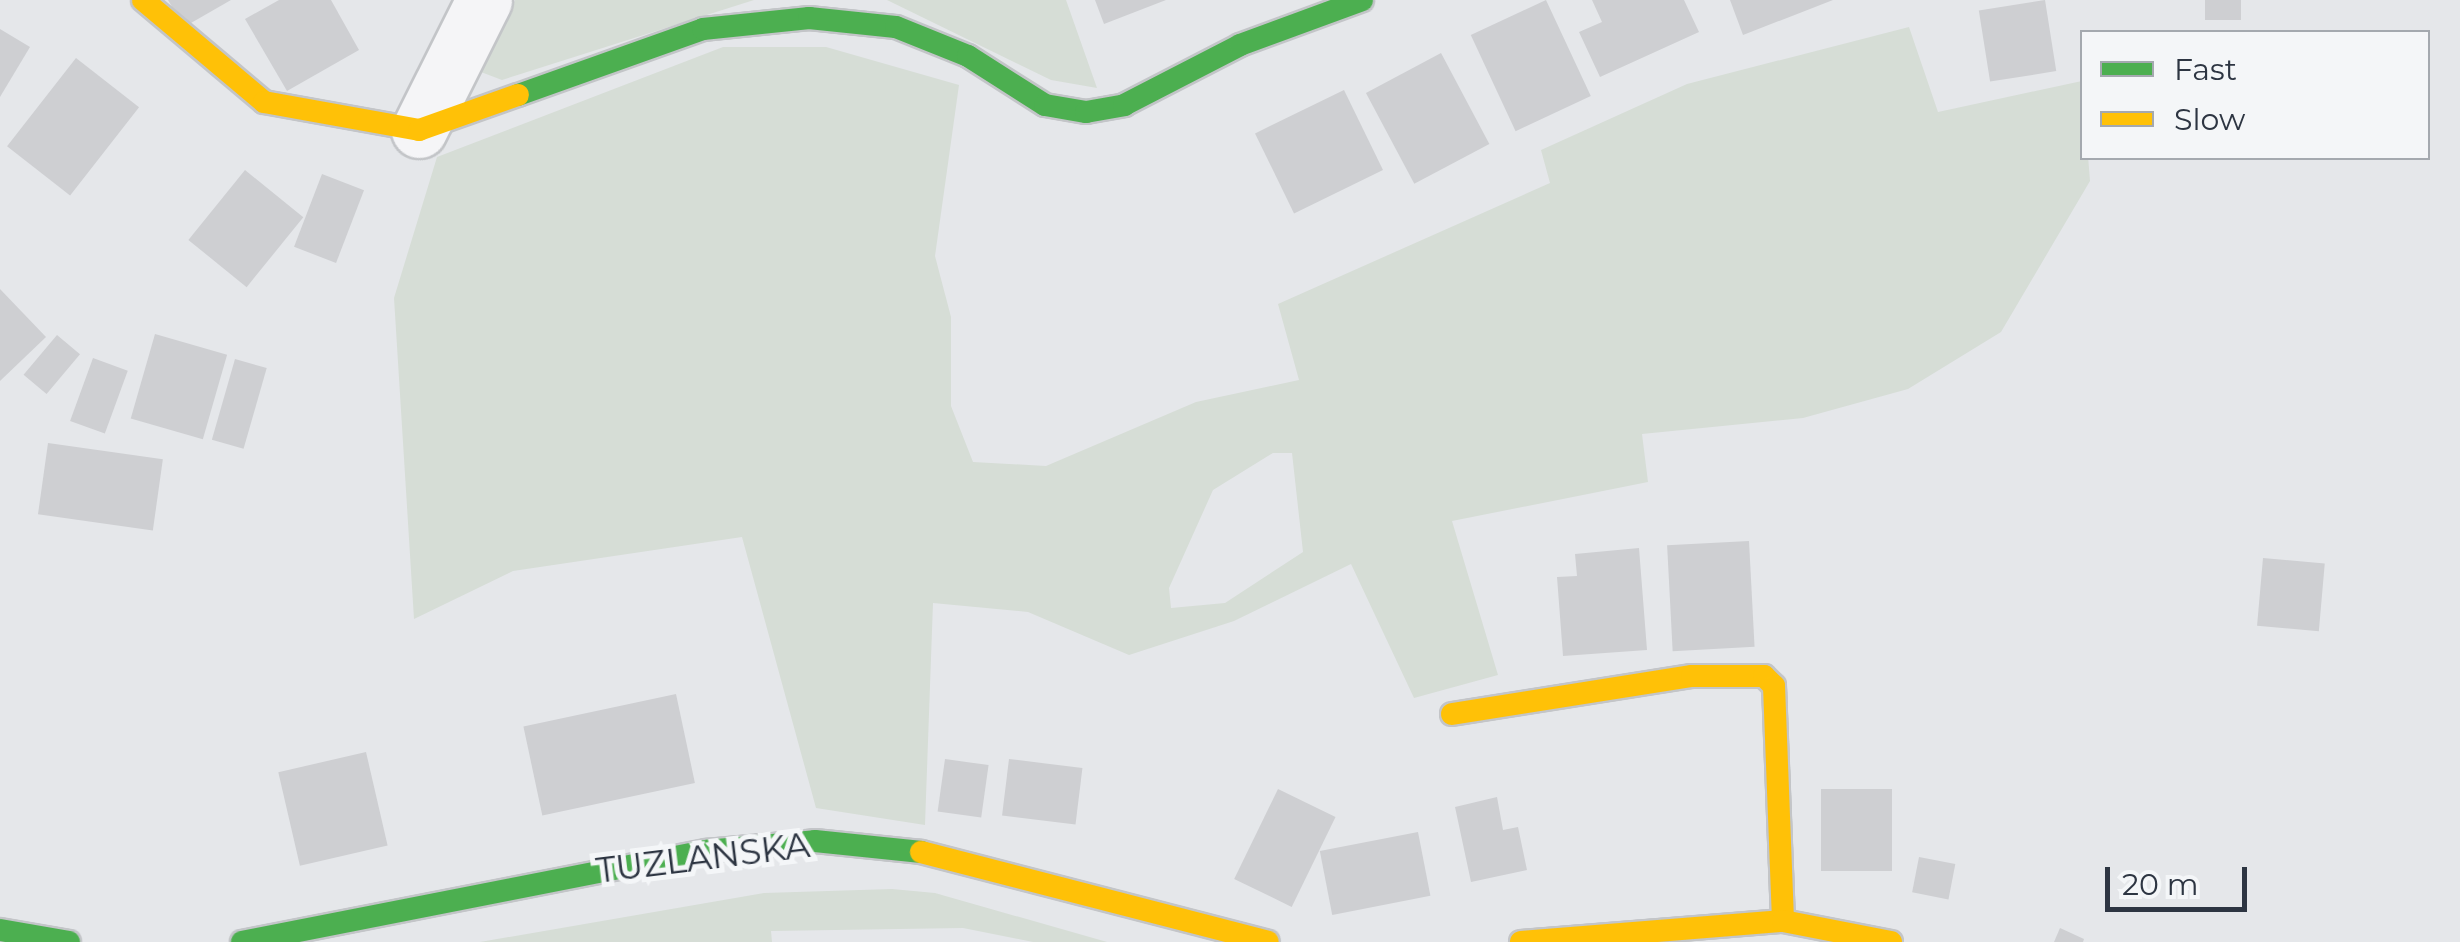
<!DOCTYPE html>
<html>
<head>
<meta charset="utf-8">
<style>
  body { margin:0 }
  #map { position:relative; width:2460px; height:942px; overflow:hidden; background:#e5e7ea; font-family:Montserrat,sans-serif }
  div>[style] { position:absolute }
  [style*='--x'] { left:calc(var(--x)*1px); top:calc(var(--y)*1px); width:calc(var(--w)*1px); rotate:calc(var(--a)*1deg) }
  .green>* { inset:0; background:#d6ddd6 }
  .building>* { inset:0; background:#cecfd2; transform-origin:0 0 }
  .roads { filter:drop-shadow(2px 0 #c3c5c8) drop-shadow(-2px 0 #c3c5c8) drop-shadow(0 2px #c3c5c8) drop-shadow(0 -2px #c3c5c8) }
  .street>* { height:55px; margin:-27.5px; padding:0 27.5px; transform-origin:27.5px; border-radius:27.5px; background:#f5f5f7 }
  .fast>* { height:22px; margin:-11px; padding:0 11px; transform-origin:11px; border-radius:11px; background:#4caf50 }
  .slow>* { height:22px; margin:-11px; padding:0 11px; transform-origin:11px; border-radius:11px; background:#ffc107 }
  span { translate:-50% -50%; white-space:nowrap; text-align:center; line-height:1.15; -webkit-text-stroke:10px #f4f6f8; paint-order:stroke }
  .street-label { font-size:35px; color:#2d3542 }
  .legend { position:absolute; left:2080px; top:30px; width:350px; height:130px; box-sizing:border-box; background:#f4f6f8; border:2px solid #a4a9af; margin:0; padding:12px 18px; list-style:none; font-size:30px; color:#2d3542 }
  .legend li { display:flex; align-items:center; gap:20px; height:50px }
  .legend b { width:50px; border:2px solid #a4a9af }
  .scale { position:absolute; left:2105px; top:867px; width:142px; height:45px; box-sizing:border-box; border:5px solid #2d3542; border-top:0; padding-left:12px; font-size:30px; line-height:35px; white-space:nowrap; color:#2d3542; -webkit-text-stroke:8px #f4f6f8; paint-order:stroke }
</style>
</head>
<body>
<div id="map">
  <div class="green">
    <i style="clip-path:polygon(515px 0,754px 0,502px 80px,481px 72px)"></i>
    <i style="clip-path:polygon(887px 0,1066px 0,1097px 88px,1051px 80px)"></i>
    <i style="clip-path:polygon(evenodd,1909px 27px,1938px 112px,2082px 81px,2090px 181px,2001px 332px,1908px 389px,1803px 418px,1642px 434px,1648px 482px,1452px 521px,1498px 675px,1414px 698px,1351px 564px,1234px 621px,1129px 655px,1028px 612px,933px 603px,925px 825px,816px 808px,742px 537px,513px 571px,414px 619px,394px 298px,437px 157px,723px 47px,826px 47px,959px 85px,935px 256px,951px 317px,951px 406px,973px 462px,1046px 466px,1196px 402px,1299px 380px,1278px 304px,1550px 183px,1541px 150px,1687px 84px,1909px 27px,1273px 453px,1292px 453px,1303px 552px,1225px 603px,1171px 608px,1169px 588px,1213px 490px,1273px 453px)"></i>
    <i style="clip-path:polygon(892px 889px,935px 893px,1107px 942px,1033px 942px,963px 928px,771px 931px,772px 942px,480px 942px,764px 893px)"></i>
  </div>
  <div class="building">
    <i style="clip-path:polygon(168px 0,231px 0,184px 27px)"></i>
    <i style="clip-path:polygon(279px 0,331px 0,359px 50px,287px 91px,245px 19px)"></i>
    <i style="clip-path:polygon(1095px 0,1166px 0,1104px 24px)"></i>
    <i style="left:1546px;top:0;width:106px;height:83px;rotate:65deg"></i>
    <i style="clip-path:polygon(1592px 0,1684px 0,1699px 32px,1600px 77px,1579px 32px,1602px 22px)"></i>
    <i style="clip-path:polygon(1730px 0,1833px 0,1743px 35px)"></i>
    <i style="left:2045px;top:0;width:72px;height:67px;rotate:81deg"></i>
    <i style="left:2205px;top:0;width:36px;height:20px"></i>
    <i style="clip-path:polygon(0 29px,30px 47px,0 97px)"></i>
    <i style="left:1441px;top:53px;width:103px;height:85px;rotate:62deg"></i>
    <i style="left:76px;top:58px;width:80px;height:112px;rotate:38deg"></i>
    <i style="left:1344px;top:90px;width:89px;height:99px;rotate:64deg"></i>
    <i style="left:245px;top:170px;width:75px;height:90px;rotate:39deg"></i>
    <i style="left:322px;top:174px;width:45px;height:78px;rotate:21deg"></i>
    <i style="clip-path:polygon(0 289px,46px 337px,0 381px)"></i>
    <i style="left:155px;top:334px;width:75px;height:88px;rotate:16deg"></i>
    <i style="left:57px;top:335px;width:30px;height:52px;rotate:40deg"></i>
    <i style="left:93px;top:358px;width:37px;height:67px;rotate:20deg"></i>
    <i style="left:235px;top:359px;width:33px;height:84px;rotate:16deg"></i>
    <i style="left:48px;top:443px;width:116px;height:72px;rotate:8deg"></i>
    <i style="left:1749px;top:541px;width:106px;height:82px;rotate:87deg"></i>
    <i style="clip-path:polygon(1639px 548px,1647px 650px,1563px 656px,1557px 577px,1577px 576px,1575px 554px)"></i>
    <i style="left:2263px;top:558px;width:62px;height:68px;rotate:5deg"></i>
    <i style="left:676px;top:694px;width:91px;height:156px;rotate:78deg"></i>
    <i style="left:366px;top:752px;width:96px;height:90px;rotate:77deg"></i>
    <i style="left:945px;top:759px;width:44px;height:53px;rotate:8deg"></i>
    <i style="left:1009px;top:759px;width:74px;height:57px;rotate:7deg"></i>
    <i style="left:1278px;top:789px;width:64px;height:100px;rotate:26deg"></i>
    <i style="left:1821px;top:789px;width:71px;height:82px"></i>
    <i style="clip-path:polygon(1497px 797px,1503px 830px,1518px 827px,1527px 870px,1471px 882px,1455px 807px)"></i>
    <i style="left:1418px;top:832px;width:65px;height:100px;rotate:79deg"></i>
    <i style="left:1919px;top:857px;width:37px;height:36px;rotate:11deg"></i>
    <i style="clip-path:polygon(2060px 928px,2084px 939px,2083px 942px,2054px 942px)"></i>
  </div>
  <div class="roads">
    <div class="street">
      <i style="--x:419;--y:130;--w:145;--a:-63.4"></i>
    </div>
    <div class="fast">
      <i style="--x:518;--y:95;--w:196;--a:-19.6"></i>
      <i style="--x:703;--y:29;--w:107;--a:-5.9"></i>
      <i style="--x:809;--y:18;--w:87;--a:5.9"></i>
      <i style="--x:896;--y:27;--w:78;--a:21.9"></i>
      <i style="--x:968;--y:56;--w:91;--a:32.5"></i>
      <i style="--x:1045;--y:105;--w:42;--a:9.7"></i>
      <i style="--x:1086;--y:112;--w:39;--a:-10"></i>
      <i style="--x:1124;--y:105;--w:131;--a:-27.3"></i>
      <i style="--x:1240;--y:45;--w:130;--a:-20.2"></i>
      <i style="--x:0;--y:930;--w:70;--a:9.9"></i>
      <i style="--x:242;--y:942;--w:473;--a:-11.1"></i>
      <i style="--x:706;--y:851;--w:109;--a:-5.2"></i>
      <i style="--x:815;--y:841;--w:107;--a:5.9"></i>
    </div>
    <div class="slow">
      <i style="--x:143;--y:0;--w:158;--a:40.1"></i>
      <i style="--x:264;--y:102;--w:158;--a:10.2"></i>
      <i style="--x:419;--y:130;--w:105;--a:-19.5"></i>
      <i style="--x:1452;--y:714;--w:243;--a:-9"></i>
      <i style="--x:1692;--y:676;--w:72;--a:0"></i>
      <i style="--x:1764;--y:676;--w:14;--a:45"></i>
      <i style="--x:1774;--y:686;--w:235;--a:87.8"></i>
      <i style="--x:921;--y:852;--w:358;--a:14.5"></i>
      <i style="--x:1521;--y:942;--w:263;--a:-4.6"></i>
      <i style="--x:1783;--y:921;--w:110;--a:11"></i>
    </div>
  </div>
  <div class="street-label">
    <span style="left:703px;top:858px;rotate:-7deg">TUZLANSKA</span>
  </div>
  <ul class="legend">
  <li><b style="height:12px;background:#4caf50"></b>Fast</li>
  <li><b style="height:12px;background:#ffc107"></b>Slow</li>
  </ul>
  <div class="scale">20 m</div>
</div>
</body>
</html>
